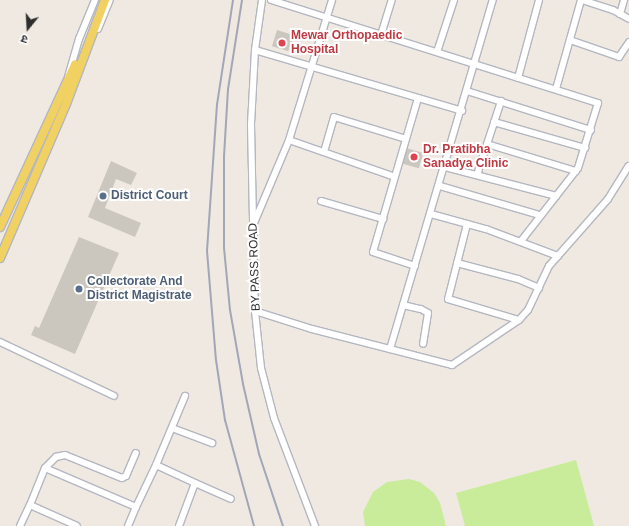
<!DOCTYPE html>
<html>
<head>
<meta charset="utf-8">
<style>
  body { margin:0 }
  #map { position:relative; width:629px; height:526px; overflow:hidden; background:#efe9e1; font-family:Arial,"Noto Sans Devanagari",sans-serif }
  div>[style] { position:absolute }
  [style*='--x'] { left:calc(var(--x)*1px); top:calc(var(--y)*1px); width:calc(var(--w)*1px); rotate:calc(var(--a)*1deg) }
  .pitch>* { inset:0; background:#c9ec9a }
  .building>* { inset:0; background:#cbc7bf; transform-origin:0 0 }
  .roads { filter:drop-shadow(1px 0 #b4b7c1) drop-shadow(-1px 0 #b4b7c1) drop-shadow(0 1px #b4b7c1) drop-shadow(0 -1px #b4b7c1) }
  .minor>* { height:6px; margin:-3px; padding:0 3px; transform-origin:3px; border-radius:3px; background:#fff }
  .major>* { height:8px; margin:-4px; padding:0 4px; transform-origin:4px; border-radius:4px; background:#f2d163 }
  .rail>* { height:2px; margin:-1px; padding:0 1px; transform-origin:1px; border-radius:1px; background:#a3a6b8 }
  .dots>* { width:11px; height:11px; translate:-50% -50%; box-sizing:border-box; border:2px solid #fff; border-radius:50% }
  span { translate:-50% -50%; white-space:nowrap; text-align:center; line-height:1.15; -webkit-text-stroke:4px #fff; paint-order:stroke }
  .health-label { font-size:12px; color:#be3a42; font-weight:700 }
  .left { translate:0 -50%; text-align:left }
  .service-label { font-size:12px; color:#4e5e75; font-weight:700 }
  .street-label { font-size:12px; color:#2e2e2e }
  .north { position:absolute; left:8px; top:8px; width:40px; height:40px; -webkit-text-stroke:3px #fff; paint-order:stroke; rotate:198deg; font-size:11px; font-weight:700; line-height:16px; text-align:center; color:#2e2e2e }
  .north::after { content:''; display:block; margin:auto; width:14px; height:18px; background:#2e2e2e; clip-path:polygon(50% 0,100% 100%,50% 72%,0 100%) }
</style>
</head>
<body>
<div id="map">
  <div class="pitch">
    <i style="clip-path:polygon(576px 460px,594px 526px,465px 526px,456px 493px)"></i>
    <i style="clip-path:polygon(409px 479px,420px 482px,434px 493px,440px 503px,446px 526px,365px 526px,363px 512px,373px 492px,387px 482px)"></i>
  </div>
  <div class="building">
    <i style="left:277px;top:30px;width:17px;height:17px;rotate:17deg"></i>
    <i style="left:406px;top:148px;width:18px;height:16px;rotate:16deg"></i>
    <i style="clip-path:polygon(111px 161px,137px 173px,131px 185px,116px 179px,105px 208px,141px 223px,135px 237px,88px 217px)"></i>
    <i style="clip-path:polygon(79px 237px,119px 253px,75px 354px,31px 335px,35px 326px,39px 328px)"></i>
  </div>
  <div class="roads">
    <div class="minor">
      <i style="--x:262;--y:0;--w:50;--a:98"></i>
      <i style="--x:255;--y:50;--w:75;--a:93.1"></i>
      <i style="--x:251;--y:125;--w:186;--a:88.8"></i>
      <i style="--x:255;--y:311;--w:57;--a:84"></i>
      <i style="--x:261;--y:368;--w:52;--a:75.4"></i>
      <i style="--x:274;--y:418;--w:116;--a:69.2"></i>
      <i style="--x:271;--y:0;--w:343;--a:17.5"></i>
      <i style="--x:598;--y:103;--w:68;--a:107.1"></i>
      <i style="--x:578;--y:168;--w:93;--a:128"></i>
      <i style="--x:582;--y:0;--w:33;--a:18"></i>
      <i style="--x:613;--y:10;--w:18;--a:29"></i>
      <i style="--x:620;--y:14;--w:15;--a:-74"></i>
      <i style="--x:98;--y:29;--w:31;--a:-68"></i>
      <i style="--x:381;--y:35;--w:37;--a:-73"></i>
      <i style="--x:570;--y:40;--w:52;--a:19.1"></i>
      <i style="--x:619;--y:57;--w:18;--a:-56"></i>
      <i style="--x:255;--y:50;--w:216;--a:16.4"></i>
      <i style="--x:437;--y:52;--w:55;--a:-71.9"></i>
      <i style="--x:68;--y:77;--w:40;--a:-74"></i>
      <i style="--x:79;--y:39;--w:42;--a:-67.7"></i>
      <i style="--x:518;--y:78;--w:81;--a:-74.9"></i>
      <i style="--x:556;--y:89;--w:92;--a:-74.3"></i>
      <i style="--x:467;--y:91;--w:130;--a:17.5"></i>
      <i style="--x:494;--y:122;--w:95;--a:15.9"></i>
      <i style="--x:289;--y:140;--w:112;--a:19.2"></i>
      <i style="--x:487;--y:144;--w:93;--a:16.9"></i>
      <i style="--x:324;--y:152;--w:36;--a:-74"></i>
      <i style="--x:334;--y:117;--w:75;--a:17"></i>
      <i style="--x:445;--y:167;--w:115;--a:14.6"></i>
      <i style="--x:477;--y:175;--w:78;--a:-72"></i>
      <i style="--x:440;--y:186;--w:104;--a:16.2"></i>
      <i style="--x:321;--y:201;--w:65;--a:16.2"></i>
      <i style="--x:431;--y:214;--w:57;--a:15.3"></i>
      <i style="--x:486;--y:229;--w:77;--a:20.6"></i>
      <i style="--x:254;--y:223;--w:90;--a:-67.1"></i>
      <i style="--x:289;--y:140;--w:146;--a:-72.9"></i>
      <i style="--x:467;--y:224;--w:77;--a:104.2"></i>
      <i style="--x:448;--y:299;--w:74;--a:16.5"></i>
      <i style="--x:457;--y:263;--w:63;--a:14.7"></i>
      <i style="--x:518;--y:279;--w:23;--a:23"></i>
      <i style="--x:415;--y:266;--w:44;--a:-161.6"></i>
      <i style="--x:373;--y:252;--w:160;--a:-73.7"></i>
      <i style="--x:403;--y:305;--w:18;--a:13"></i>
      <i style="--x:421;--y:309;--w:8;--a:30"></i>
      <i style="--x:428;--y:313;--w:31;--a:99"></i>
      <i style="--x:255;--y:311;--w:60;--a:17.5"></i>
      <i style="--x:312;--y:329;--w:145;--a:14.4"></i>
      <i style="--x:452;--y:365;--w:81;--a:-33.9"></i>
      <i style="--x:519;--y:320;--w:13;--a:-48"></i>
      <i style="--x:528;--y:310;--w:49;--a:-64.5"></i>
      <i style="--x:549;--y:266;--w:89;--a:-48.6"></i>
      <i style="--x:608;--y:199;--w:39;--a:-58"></i>
      <i style="--x:0;--y:342;--w:126;--a:25.3"></i>
      <i style="--x:390;--y:349;--w:364;--a:-73.6"></i>
      <i style="--x:172;--y:428;--w:43;--a:20.6"></i>
      <i style="--x:156;--y:465;--w:75;--a:-67.2"></i>
      <i style="--x:45;--y:468;--w:16;--a:-45"></i>
      <i style="--x:56;--y:457;--w:9;--a:-13"></i>
      <i style="--x:65;--y:455;--w:61;--a:22"></i>
      <i style="--x:122;--y:478;--w:4;--a:-27"></i>
      <i style="--x:126;--y:476;--w:25;--a:-67"></i>
      <i style="--x:195;--y:483;--w:39;--a:24"></i>
      <i style="--x:30;--y:505;--w:40;--a:-68"></i>
      <i style="--x:45;--y:468;--w:99;--a:23.2"></i>
      <i style="--x:136;--y:507;--w:21;--a:113"></i>
      <i style="--x:136;--y:507;--w:47;--a:-64.5"></i>
      <i style="--x:156;--y:465;--w:43;--a:24.8"></i>
      <i style="--x:195;--y:483;--w:46;--a:110.4"></i>
      <i style="--x:20;--y:526;--w:23;--a:-65"></i>
      <i style="--x:30;--y:505;--w:51;--a:24.1"></i>
    </div>
    <div class="major">
      <i style="--x:0;--y:227;--w:179;--a:-65.2"></i>
      <i style="--x:0;--y:258;--w:168;--a:-66.8"></i>
      <i style="--x:66;--y:104;--w:111;--a:-69.4"></i>
    </div>
  </div>
  <div class="rail">
    <i style="--x:233;--y:0;--w:105;--a:98.7"></i>
    <i style="--x:217;--y:104;--w:147;--a:93.9"></i>
    <i style="--x:207;--y:251;--w:109;--a:85.3"></i>
    <i style="--x:216;--y:360;--w:61;--a:81.5"></i>
    <i style="--x:225;--y:420;--w:110;--a:74.7"></i>
    <i style="--x:242;--y:0;--w:90;--a:98.9"></i>
    <i style="--x:228;--y:89;--w:68;--a:93.4"></i>
    <i style="--x:224;--y:157;--w:91;--a:90"></i>
    <i style="--x:224;--y:248;--w:62;--a:84.5"></i>
    <i style="--x:230;--y:310;--w:75;--a:80"></i>
    <i style="--x:243;--y:384;--w:72;--a:77.1"></i>
    <i style="--x:259;--y:454;--w:76;--a:71.6"></i>
  </div>
  <div class="dots">
    <i style="left:282px;top:43px;background:#e0444e"></i>
    <i style="left:414px;top:157px;background:#e0444e"></i>
    <i style="left:103px;top:196px;background:#5c6f8a"></i>
    <i style="left:79px;top:289px;background:#5c6f8a"></i>
  </div>
  <div class="health-label">
    <span class="left" style="left:291px;top:43px">Mewar Orthopaedic<br>Hospital</span>
    <span class="left" style="left:423px;top:157px">Dr. Pratibha<br>Sanadya Clinic</span>
  </div>
  <div class="service-label">
    <span class="left" style="left:111px;top:196px">District Court</span>
    <span class="left" style="left:87px;top:289px">Collectorate And<br>District Magistrate</span>
  </div>
  <div class="street-label">
    <span style="left:255px;top:267px;rotate:-92deg">BY PASS ROAD</span>
  </div>
  <div class="north">उ</div>
</div>
</body>
</html>
